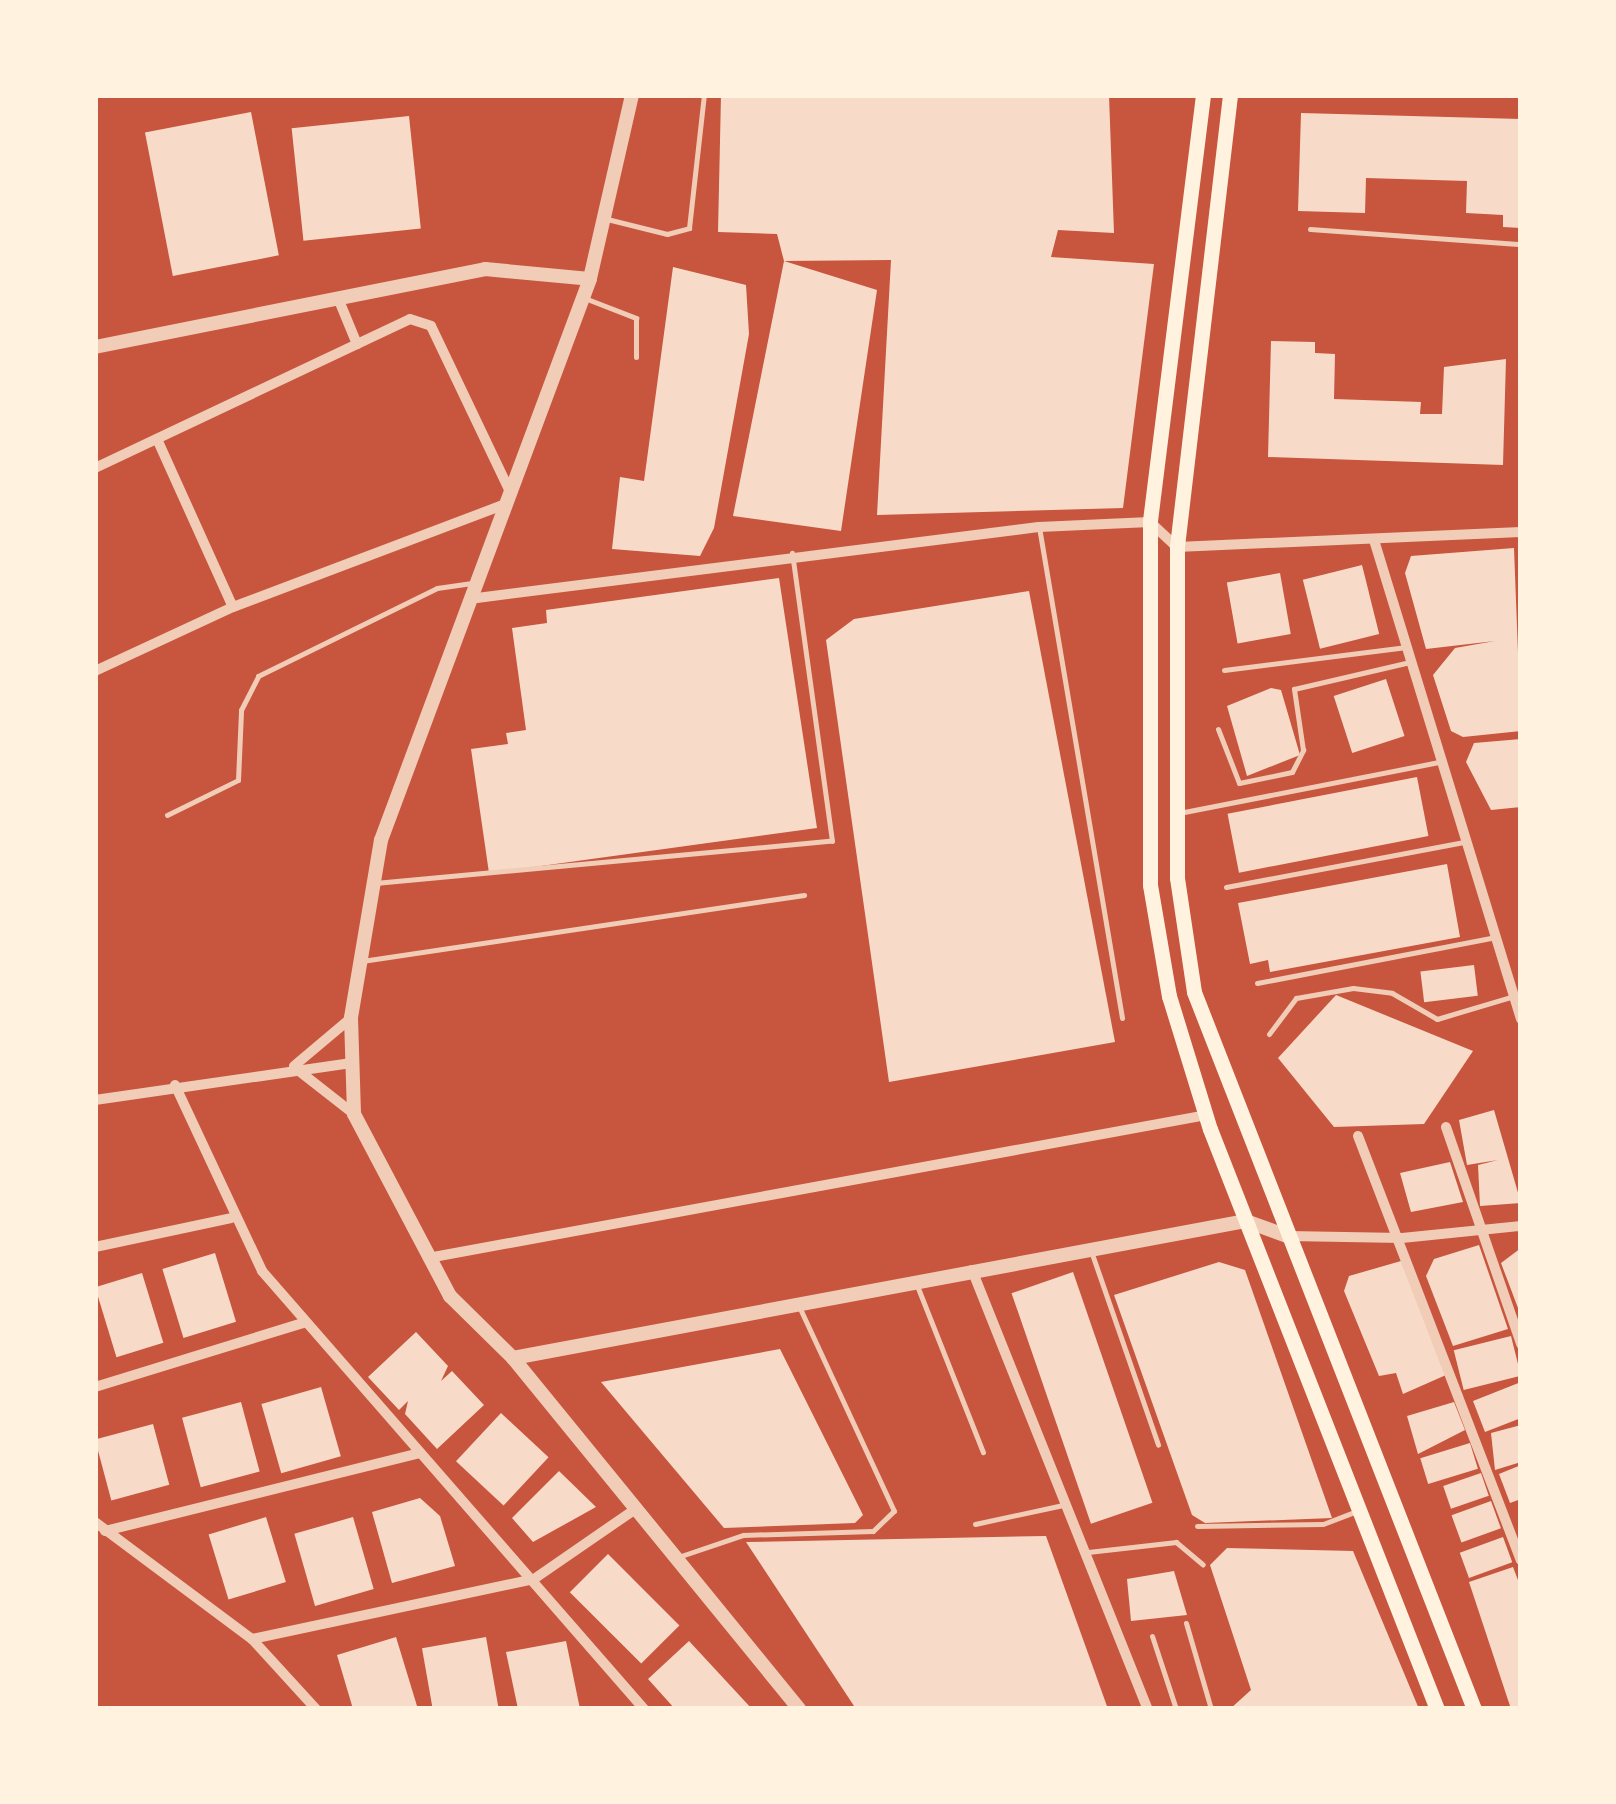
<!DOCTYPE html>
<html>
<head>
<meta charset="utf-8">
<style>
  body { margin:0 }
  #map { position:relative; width:1616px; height:1804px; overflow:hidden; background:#c8553d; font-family:Inter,sans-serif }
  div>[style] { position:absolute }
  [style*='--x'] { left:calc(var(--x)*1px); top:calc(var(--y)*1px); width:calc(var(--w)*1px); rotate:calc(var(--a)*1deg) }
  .building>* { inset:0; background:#f7dbc8; transform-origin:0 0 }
  .service>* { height:5px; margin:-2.5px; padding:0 2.5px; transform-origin:2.5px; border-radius:2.5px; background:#f1ccb7 }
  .minor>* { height:10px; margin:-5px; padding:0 5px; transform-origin:5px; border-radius:5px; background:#f1ccb7 }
  .tertiary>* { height:14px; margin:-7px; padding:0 7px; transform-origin:7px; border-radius:7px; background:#f1ccb7 }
  .secondary>* { height:15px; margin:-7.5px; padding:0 7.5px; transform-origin:7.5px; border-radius:7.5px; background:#fff3e0 }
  span { translate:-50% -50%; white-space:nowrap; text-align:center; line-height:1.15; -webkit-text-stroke:10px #fff3e0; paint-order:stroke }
  .frame { position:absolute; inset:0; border:98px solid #fff3e0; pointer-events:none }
</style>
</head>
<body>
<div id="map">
  <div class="building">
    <i style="clip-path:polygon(721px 95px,1109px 95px,1114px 233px,1058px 230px,1051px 257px,1154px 264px,1123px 508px,877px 515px,891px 260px,784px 261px,777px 234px,718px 232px)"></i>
    <i style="left:251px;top:112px;width:146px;height:108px;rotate:79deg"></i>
    <i style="clip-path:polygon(1301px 113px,1521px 119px,1521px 228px,1503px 227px,1503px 215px,1466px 213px,1467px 181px,1366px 178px,1365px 213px,1298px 211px)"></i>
    <i style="left:409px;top:116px;width:113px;height:118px;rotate:84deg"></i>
    <i style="clip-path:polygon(784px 261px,877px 290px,841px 531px,733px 516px)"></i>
    <i style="clip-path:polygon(673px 267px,746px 285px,749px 334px,714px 528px,700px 556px,612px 549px,620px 477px,644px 481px)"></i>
    <i style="clip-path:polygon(1271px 341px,1315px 342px,1315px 353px,1335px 354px,1334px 399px,1421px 402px,1420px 414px,1442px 414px,1444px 367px,1506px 359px,1503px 465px,1268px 457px)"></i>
    <i style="clip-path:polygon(1514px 548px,1521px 731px,1463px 737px,1451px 731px,1433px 675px,1455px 648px,1495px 641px,1426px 649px,1405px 573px,1411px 556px)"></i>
    <i style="left:1362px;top:565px;width:71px;height:61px;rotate:76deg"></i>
    <i style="left:1280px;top:573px;width:62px;height:54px;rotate:80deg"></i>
    <i style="clip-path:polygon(779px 578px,817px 828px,489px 873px,471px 749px,508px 744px,506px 733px,526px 730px,512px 628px,547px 623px,546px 610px)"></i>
    <i style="clip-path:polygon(1029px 591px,1115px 1042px,889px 1082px,826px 640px,854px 619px)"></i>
    <i style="left:1386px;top:679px;width:60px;height:55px;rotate:72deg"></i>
    <i style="clip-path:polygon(1271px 688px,1281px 690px,1300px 755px,1247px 776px,1227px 706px)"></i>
    <i style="clip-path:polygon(1521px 739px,1521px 807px,1491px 810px,1466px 762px,1474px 743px)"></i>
    <i style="left:1417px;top:777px;width:60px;height:193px;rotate:79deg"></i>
    <i style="clip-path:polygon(1447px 864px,1460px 937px,1270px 972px,1268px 960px,1250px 964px,1238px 903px)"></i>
    <i style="left:1474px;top:965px;width:31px;height:54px;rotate:83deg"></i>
    <i style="clip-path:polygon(1336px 995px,1473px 1051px,1424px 1124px,1334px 1127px,1278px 1058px)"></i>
    <i style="clip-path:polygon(1494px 1110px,1521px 1203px,1480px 1206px,1478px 1165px,1498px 1160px,1467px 1165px,1459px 1120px)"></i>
    <i style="clip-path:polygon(1450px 1162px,1463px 1202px,1411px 1212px,1400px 1173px)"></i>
    <i style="clip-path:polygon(1479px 1245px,1508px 1329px,1453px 1346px,1426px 1276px,1434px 1259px)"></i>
    <i style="clip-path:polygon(1521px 1248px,1521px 1316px,1501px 1263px)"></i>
    <i style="left:215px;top:1253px;width:72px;height:55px;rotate:73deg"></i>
    <i style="clip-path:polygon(1401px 1261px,1446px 1375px,1403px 1394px,1396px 1373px,1379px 1376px,1344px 1291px,1349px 1276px)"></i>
    <i style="clip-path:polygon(1219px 1262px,1245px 1270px,1332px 1518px,1205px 1523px,1192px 1515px,1114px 1295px)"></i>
    <i style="left:1073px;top:1272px;width:244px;height:65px;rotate:71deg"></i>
    <i style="left:142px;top:1273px;width:73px;height:49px;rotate:73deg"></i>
    <i style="clip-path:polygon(416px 1332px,448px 1366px,441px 1381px,452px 1371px,484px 1405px,437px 1449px,405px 1414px,408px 1401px,399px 1410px,368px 1377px)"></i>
    <i style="left:1511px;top:1336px;width:41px;height:59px;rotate:76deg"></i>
    <i style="clip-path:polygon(780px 1349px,863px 1515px,855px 1523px,724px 1528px,601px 1382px)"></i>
    <i style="clip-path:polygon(1521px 1382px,1521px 1418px,1485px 1432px,1473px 1401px)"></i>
    <i style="left:321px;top:1387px;width:72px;height:62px;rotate:74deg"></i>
    <i style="left:241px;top:1402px;width:72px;height:61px;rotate:75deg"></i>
    <i style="clip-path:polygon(1454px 1402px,1465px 1430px,1418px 1454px,1407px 1416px)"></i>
    <i style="left:501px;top:1413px;width:65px;height:66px;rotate:43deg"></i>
    <i style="left:153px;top:1424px;width:63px;height:60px;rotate:75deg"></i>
    <i style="clip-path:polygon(1521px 1425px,1521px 1462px,1495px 1470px,1491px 1433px)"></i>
    <i style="left:1470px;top:1443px;width:27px;height:52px;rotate:73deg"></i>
    <i style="clip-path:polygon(1521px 1465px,1521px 1499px,1510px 1503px,1499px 1474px)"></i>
    <i style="clip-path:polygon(559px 1471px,596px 1507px,533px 1542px,512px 1518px)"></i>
    <i style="left:1481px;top:1473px;width:24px;height:40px;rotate:71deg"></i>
    <i style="clip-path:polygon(420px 1498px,440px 1516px,455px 1566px,392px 1583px,372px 1512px)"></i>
    <i style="left:1491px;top:1501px;width:29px;height:42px;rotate:70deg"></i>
    <i style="left:266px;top:1517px;width:68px;height:60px;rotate:73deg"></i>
    <i style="left:353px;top:1517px;width:75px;height:61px;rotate:74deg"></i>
    <i style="clip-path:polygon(1046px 1536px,1108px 1709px,856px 1709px,746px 1542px)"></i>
    <i style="left:1503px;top:1537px;width:27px;height:46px;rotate:70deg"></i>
    <i style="clip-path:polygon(1227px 1548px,1353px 1551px,1419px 1709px,1230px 1709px,1251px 1690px,1210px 1565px)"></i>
    <i style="left:608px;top:1554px;width:101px;height:54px;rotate:45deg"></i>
    <i style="clip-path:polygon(1513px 1567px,1521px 1588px,1521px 1709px,1511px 1709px,1469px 1582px)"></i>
    <i style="clip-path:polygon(1174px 1571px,1187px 1615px,1131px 1621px,1127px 1579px)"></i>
    <i style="clip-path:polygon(396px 1637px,417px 1706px,353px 1709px,337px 1655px)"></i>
    <i style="left:486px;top:1637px;width:71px;height:65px;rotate:80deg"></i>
    <i style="clip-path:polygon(566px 1641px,580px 1709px,518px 1709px,506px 1652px)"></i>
    <i style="clip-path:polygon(689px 1641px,752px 1709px,675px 1709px,648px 1679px)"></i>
  </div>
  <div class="service">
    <i style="--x:607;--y:219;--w:62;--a:14"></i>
    <i style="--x:667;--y:234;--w:23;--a:-15"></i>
    <i style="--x:689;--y:228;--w:134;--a:-83.6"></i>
    <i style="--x:1310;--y:229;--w:212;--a:4.1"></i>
    <i style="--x:587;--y:299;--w:53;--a:21.2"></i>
    <i style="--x:636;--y:318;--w:39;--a:90"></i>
    <i style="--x:1039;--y:527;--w:498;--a:80.4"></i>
    <i style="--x:1224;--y:670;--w:182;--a:-7.2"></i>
    <i style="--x:1218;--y:729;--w:58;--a:68.7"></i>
    <i style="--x:1239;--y:783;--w:54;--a:-11.7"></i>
    <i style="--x:1292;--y:772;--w:25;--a:-63"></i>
    <i style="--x:1303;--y:750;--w:62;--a:-98.4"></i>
    <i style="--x:1294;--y:689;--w:119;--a:-13.1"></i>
    <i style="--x:1179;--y:813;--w:266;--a:-11.1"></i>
    <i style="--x:167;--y:815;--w:79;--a:-26.2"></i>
    <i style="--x:238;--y:780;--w:70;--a:-87.5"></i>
    <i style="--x:241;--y:710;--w:38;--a:-63"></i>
    <i style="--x:258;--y:676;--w:199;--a:-26.2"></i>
    <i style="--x:437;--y:588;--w:37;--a:-8"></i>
    <i style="--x:375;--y:883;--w:459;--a:-5.3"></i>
    <i style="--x:832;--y:841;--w:291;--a:-97.9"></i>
    <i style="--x:1226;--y:887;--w:242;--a:-10.7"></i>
    <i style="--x:362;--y:961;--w:447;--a:-8.5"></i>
    <i style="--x:1257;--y:983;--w:242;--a:-10.9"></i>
    <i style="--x:1269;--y:1034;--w:45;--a:-53.1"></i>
    <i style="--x:1296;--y:998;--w:58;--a:-10"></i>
    <i style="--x:1353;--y:988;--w:39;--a:7"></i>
    <i style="--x:1392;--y:993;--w:52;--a:30"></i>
    <i style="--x:1437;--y:1019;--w:80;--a:-16.6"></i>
    <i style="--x:1091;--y:1251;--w:205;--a:70.9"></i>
    <i style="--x:916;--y:1283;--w:182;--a:68.4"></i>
    <i style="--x:975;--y:1524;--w:90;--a:-12.2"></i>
    <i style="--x:1197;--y:1526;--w:126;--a:-0.9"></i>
    <i style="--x:1323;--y:1524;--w:36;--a:-21"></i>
    <i style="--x:1088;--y:1552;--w:89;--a:-6.5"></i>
    <i style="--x:1176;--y:1542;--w:35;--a:40"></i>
    <i style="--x:678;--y:1557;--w:69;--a:-18.7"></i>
    <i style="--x:743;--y:1535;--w:130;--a:-1.8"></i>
    <i style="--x:873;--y:1531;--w:29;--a:-44"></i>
    <i style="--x:894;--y:1511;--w:226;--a:-114.9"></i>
    <i style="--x:1186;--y:1623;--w:90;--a:73.8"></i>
    <i style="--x:1152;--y:1636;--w:77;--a:71.8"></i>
  </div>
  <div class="minor">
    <i style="--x:338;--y:298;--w:50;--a:67.6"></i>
    <i style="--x:157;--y:439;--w:184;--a:65.7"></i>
    <i style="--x:95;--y:468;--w:348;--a:-25.3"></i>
    <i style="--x:410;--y:319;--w:22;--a:18"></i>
    <i style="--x:431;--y:326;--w:186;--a:64.5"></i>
    <i style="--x:1374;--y:540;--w:501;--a:72.94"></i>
    <i style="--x:477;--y:598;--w:566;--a:-7.2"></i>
    <i style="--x:1039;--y:527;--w:111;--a:-2.6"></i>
    <i style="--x:1150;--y:522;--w:37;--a:43"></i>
    <i style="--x:1177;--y:547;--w:344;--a:-2.5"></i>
    <i style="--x:95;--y:671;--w:152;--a:-24.9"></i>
    <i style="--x:233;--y:607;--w:292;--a:-20.7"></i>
    <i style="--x:294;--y:1066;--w:75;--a:-40.1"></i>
    <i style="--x:294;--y:1067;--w:76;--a:38.1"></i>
    <i style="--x:175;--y:1085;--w:205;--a:64.9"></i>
    <i style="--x:262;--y:1271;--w:581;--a:48.91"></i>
    <i style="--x:95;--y:1100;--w:259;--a:-8.2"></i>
    <i style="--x:1446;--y:1127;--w:230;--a:70.9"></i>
    <i style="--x:1358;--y:1136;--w:454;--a:69"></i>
    <i style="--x:1288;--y:1236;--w:114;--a:1"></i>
    <i style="--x:1402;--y:1238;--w:120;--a:-5.8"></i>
    <i style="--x:95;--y:1247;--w:139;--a:-12"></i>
    <i style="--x:428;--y:1258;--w:791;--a:-10.41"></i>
    <i style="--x:972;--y:1270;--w:473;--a:68.2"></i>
    <i style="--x:95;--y:1387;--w:218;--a:-17.1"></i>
    <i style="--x:95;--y:1522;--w:196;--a:36.7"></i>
    <i style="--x:252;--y:1639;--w:95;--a:47.6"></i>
    <i style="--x:105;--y:1531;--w:325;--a:-13.9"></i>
    <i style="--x:252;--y:1639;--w:288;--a:-12"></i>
    <i style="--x:534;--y:1579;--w:125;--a:-34.6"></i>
  </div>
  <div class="tertiary">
    <i style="--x:632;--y:95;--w:189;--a:102.9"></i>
    <i style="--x:590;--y:279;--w:599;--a:110.43"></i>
    <i style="--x:381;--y:840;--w:181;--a:99.6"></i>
    <i style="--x:351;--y:1018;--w:96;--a:88.2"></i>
    <i style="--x:354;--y:1114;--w:206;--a:62.2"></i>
    <i style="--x:450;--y:1296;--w:88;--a:44.5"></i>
    <i style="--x:513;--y:1358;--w:453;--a:50.8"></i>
    <i style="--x:95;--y:347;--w:398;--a:-11.3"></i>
    <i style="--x:485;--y:269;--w:105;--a:5.4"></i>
    <i style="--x:513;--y:1358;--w:746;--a:-10.59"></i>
    <i style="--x:1246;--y:1221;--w:44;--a:20.1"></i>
  </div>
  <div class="secondary">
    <i style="--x:1203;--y:95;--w:430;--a:97.1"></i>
    <i style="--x:1150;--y:522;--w:363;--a:90"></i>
    <i style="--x:1150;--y:885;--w:113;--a:80.3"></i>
    <i style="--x:1169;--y:996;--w:139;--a:72.9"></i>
    <i style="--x:1210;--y:1129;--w:623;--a:68.63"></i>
    <i style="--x:1230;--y:95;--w:455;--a:96.7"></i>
    <i style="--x:1177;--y:547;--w:331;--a:90"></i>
    <i style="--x:1177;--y:878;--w:115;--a:81.5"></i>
    <i style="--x:1194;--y:992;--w:770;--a:68.67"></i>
  </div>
  <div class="frame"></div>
</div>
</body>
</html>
